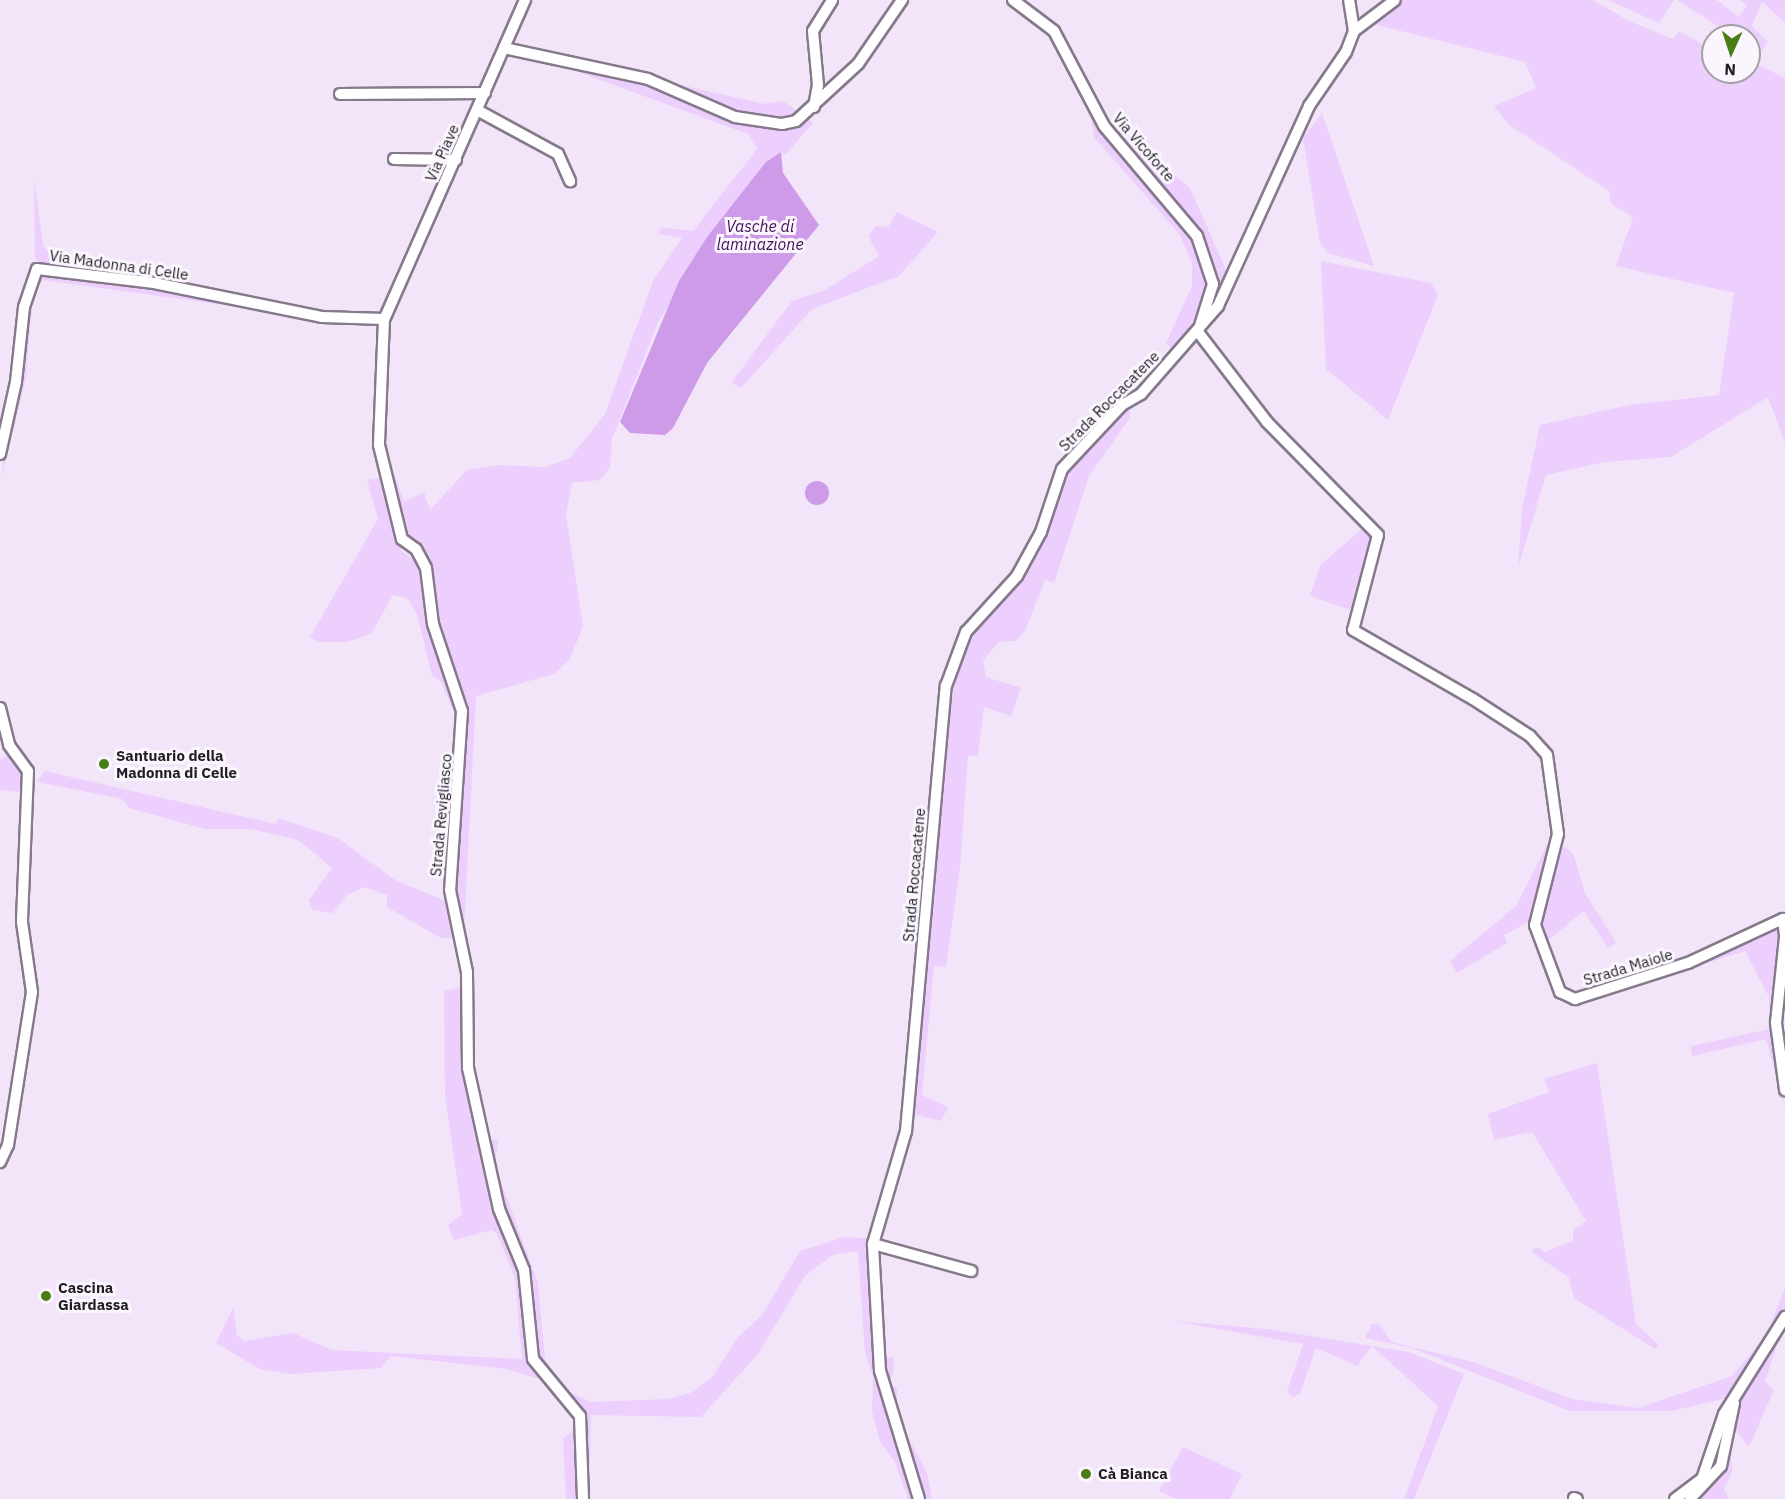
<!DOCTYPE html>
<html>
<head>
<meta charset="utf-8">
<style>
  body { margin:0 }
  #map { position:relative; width:1785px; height:1499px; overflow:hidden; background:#f2e5f9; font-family:"IBM Plex Sans",sans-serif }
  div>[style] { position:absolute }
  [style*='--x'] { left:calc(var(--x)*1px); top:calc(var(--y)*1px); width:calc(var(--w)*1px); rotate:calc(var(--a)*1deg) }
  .green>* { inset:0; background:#edcffd }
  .water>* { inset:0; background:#ce9be9 }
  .round { border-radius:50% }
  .roads { filter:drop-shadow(2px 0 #85798b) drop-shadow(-2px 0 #85798b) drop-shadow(0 2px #85798b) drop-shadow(0 -2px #85798b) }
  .street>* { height:10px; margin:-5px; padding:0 5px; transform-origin:5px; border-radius:5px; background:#fff }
  .dots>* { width:16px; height:16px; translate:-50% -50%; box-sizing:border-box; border:3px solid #fbf6fe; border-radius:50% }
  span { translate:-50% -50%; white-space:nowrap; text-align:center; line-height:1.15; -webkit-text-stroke:6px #fbf6fe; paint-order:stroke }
  .street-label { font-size:15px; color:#211d24 }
  .poi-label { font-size:15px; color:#211d24; font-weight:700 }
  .left { translate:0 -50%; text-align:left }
  .water-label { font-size:16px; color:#410f55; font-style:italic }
  .north { position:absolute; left:1701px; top:24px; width:60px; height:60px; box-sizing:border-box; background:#fbf6fe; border:2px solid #a49fa7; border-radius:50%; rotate:183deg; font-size:16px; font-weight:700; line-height:24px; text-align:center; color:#211d24 }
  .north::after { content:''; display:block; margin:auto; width:21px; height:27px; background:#487e13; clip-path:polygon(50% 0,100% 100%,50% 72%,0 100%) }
</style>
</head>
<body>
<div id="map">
  <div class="green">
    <i style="clip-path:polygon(1399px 0,1593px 0,1629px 21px,1673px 39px,1679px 31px,1713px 50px,1713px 72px,1749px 72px,1749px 36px,1733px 36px,1677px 0,1717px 0,1739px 17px,1747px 5px,1740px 0,1785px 0,1785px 22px,1762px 2px,1752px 26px,1768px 42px,1753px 62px,1785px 78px,1785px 443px,1768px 397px,1671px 457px,1605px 462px,1546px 475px,1518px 568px,1522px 508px,1540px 425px,1629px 405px,1719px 395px,1734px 293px,1616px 266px,1633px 218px,1611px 203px,1609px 191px,1508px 124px,1494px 106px,1536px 88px,1525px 62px,1373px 24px)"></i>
    <i style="clip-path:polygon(1608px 0,1674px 0,1659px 23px)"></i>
    <i style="clip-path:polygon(evenodd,548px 61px,648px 84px,763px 124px,805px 117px,813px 123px,785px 155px,781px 152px,659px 320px,612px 439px,610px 468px,600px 480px,572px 483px,566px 515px,583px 626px,570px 659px,554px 674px,476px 696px,464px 930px,453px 891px,463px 705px,453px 710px,441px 682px,432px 676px,417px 614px,408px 599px,393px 595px,371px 634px,347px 642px,319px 642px,310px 637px,378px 519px,367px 480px,395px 476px,404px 502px,424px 492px,430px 510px,467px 470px,499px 465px,545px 467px,570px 458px,605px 414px,653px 281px,682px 238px,659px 234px,660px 227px,693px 231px,757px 149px,748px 134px,548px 61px,395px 529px,418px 544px,435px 585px,422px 582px,420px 565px,402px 551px,395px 529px)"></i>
    <i style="clip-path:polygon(662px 81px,765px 104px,783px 101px,801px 114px,783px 122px,736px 113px)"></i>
    <i style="clip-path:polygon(1322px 113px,1374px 266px,1328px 253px,1320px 243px,1303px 138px)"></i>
    <i style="clip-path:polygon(1091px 115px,1192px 235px,1202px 257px,1207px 284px,1203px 304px,1175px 351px,1166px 343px,1192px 286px,1192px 263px,1180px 235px,1094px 137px)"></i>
    <i style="clip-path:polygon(1117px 126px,1190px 188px,1230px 279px,1210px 307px,1216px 272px,1200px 235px,1110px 128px)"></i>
    <i style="clip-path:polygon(34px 177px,43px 246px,55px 258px,115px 268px,125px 277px,43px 267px,35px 259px)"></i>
    <i style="clip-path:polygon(897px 212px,938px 232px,899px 276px,812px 309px,741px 388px,731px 383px,792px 301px,825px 290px,879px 256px,868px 236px,876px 226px,888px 227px)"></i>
    <i style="clip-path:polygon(1321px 261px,1431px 283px,1438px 295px,1388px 420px,1326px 369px)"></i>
    <i style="clip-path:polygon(46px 273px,154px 286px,232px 301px,231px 306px,43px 280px,33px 294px,26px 378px,1px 480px,25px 317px,40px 275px)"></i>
    <i style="clip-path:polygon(1131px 403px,1129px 419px,1089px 476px,1054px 583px,1045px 580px,1025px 631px,1016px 641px,999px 642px,983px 661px,986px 677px,1021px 688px,1011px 716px,984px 707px,978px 756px,968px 756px,960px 868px,946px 967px,934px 966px,922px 1095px,948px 1107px,941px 1121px,912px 1114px,949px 708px,964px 648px,1024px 572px,1046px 534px,1064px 471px)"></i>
    <i style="clip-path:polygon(1364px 527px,1375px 539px,1353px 611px,1310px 596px,1320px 565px)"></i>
    <i style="clip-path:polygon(9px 755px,26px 772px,24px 793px,0 790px,0 759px)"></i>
    <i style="clip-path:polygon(45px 771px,276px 824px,278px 818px,338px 838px,395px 880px,448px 902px,458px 938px,441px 938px,387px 907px,387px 895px,364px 887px,347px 895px,333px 913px,312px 910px,309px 900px,332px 868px,298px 840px,251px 829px,205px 829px,129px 808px,122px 799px,37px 782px)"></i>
    <i style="clip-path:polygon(1547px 845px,1567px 848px,1574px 856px,1585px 893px,1616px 942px,1608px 948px,1584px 911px,1542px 945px,1533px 920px,1504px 935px,1507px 943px,1457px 973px,1450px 961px,1516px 906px)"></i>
    <i style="clip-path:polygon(1780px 924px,1779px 1071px,1785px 1108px,1766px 1039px,1692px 1056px,1691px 1046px,1770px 1029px,1769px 997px,1745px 951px,1611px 993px,1704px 960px)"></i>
    <i style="clip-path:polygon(464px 987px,481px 1142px,498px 1139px,495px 1165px,538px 1283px,546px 1371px,565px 1390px,591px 1402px,668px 1399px,693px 1392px,713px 1376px,738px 1337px,762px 1315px,800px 1251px,844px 1237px,880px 1239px,887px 1358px,893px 1356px,894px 1370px,889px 1384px,897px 1388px,897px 1416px,927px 1473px,932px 1499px,908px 1499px,895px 1462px,880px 1442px,872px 1411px,873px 1376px,865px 1352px,858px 1251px,833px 1255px,805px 1276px,758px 1354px,701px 1417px,591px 1415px,589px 1499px,566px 1499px,563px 1439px,577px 1427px,578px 1417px,543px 1380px,506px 1369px,391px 1356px,381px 1368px,291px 1374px,260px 1369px,216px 1343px,233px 1308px,237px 1335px,244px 1341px,293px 1333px,332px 1350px,522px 1359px,515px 1278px,497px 1234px,492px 1230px,454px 1240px,448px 1225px,462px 1214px,445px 1096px,444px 991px)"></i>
    <i style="clip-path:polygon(1597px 1063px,1636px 1324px,1659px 1345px,1655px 1349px,1574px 1298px,1569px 1278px,1531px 1251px,1537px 1247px,1545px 1252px,1573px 1241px,1573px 1230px,1586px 1221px,1532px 1132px,1494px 1140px,1488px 1114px,1549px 1092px,1544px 1079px)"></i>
    <i style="clip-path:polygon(1785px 1287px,1785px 1311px,1732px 1397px,1672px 1411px,1570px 1411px,1412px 1348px,1365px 1338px,1372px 1324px,1379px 1324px,1392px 1342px,1473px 1362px,1572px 1399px,1638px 1408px,1732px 1376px,1766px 1336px)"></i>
    <i style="clip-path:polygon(1173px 1321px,1267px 1329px,1409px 1352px,1464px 1374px,1414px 1499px,1404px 1499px,1438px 1406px,1372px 1346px,1357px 1366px,1316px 1348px,1300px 1394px,1292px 1397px,1287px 1391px,1303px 1344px)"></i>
    <i style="clip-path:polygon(1785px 1322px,1765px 1381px,1774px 1390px,1749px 1447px,1736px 1431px,1729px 1451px,1733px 1469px,1724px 1490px,1729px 1499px,1697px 1499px,1714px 1466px,1728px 1415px)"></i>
    <i style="clip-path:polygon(1183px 1447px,1242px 1474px,1230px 1499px,1176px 1499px,1159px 1491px)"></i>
  </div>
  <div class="water">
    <i style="clip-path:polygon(781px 152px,783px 173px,819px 225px,707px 363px,673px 428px,665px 435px,630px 433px,620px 422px,679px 281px,707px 237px,766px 162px)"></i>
    <i class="round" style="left:805px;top:481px;width:24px;height:24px"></i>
  </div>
  <div class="roads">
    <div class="street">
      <i style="--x:525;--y:0;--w:349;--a:113.8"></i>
      <i style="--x:384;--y:319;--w:126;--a:92.3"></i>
      <i style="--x:379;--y:445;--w:97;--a:76.3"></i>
      <i style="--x:402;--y:539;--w:17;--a:36"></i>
      <i style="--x:416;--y:549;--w:21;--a:62"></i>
      <i style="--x:426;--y:568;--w:56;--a:82.9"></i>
      <i style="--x:433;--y:624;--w:92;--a:71.6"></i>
      <i style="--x:462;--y:711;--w:179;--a:93.8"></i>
      <i style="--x:450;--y:890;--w:84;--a:78.3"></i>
      <i style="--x:467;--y:972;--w:96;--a:89.4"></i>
      <i style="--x:468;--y:1068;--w:144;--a:77.6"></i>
      <i style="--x:499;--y:1209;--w:66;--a:67.7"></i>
      <i style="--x:524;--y:1270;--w:89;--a:84.2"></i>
      <i style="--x:533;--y:1359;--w:74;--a:50.5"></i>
      <i style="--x:580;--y:1416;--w:83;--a:87.9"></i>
      <i style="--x:1013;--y:0;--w:51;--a:37.1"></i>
      <i style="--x:1054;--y:31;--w:107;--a:62.2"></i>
      <i style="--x:1104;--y:126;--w:144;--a:49.8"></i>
      <i style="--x:1197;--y:236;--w:51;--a:71.6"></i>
      <i style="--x:1213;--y:284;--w:50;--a:107.4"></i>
      <i style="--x:1198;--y:332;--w:113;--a:52.5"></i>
      <i style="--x:1267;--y:422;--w:158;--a:45.5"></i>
      <i style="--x:1378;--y:535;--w:98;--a:104.7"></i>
      <i style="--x:1353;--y:630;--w:138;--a:29.9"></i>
      <i style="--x:1473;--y:699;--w:68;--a:33"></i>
      <i style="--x:1530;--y:736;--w:25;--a:48"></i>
      <i style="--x:1547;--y:755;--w:80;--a:82.1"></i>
      <i style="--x:1558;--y:834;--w:94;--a:104.2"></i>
      <i style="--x:1535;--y:925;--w:72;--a:69.5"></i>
      <i style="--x:1560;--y:992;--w:17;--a:25"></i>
      <i style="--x:1575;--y:999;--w:119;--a:-17.7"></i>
      <i style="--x:1688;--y:963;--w:105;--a:-24.9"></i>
      <i style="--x:1783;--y:919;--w:16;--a:83"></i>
      <i style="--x:1354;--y:31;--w:51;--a:-37.1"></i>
      <i style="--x:504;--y:48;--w:147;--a:12.1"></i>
      <i style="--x:648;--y:79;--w:95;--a:23.6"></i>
      <i style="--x:735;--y:117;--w:48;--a:8.5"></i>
      <i style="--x:782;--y:124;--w:14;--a:-12"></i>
      <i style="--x:796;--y:121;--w:84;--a:-42.6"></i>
      <i style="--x:858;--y:64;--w:78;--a:-55.5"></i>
      <i style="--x:340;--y:94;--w:145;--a:-0.4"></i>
      <i style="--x:814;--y:107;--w:22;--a:-80"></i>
      <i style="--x:818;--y:85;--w:54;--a:-95.3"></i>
      <i style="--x:813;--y:31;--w:36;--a:-58"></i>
      <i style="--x:477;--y:110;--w:92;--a:28.5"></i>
      <i style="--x:558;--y:154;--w:30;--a:66"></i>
      <i style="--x:394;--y:159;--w:62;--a:0.9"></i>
      <i style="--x:0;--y:454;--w:74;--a:-77.5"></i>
      <i style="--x:16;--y:382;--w:75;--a:-83.9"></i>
      <i style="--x:24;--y:307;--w:40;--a:-71.1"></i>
      <i style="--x:37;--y:269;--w:118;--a:6.8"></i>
      <i style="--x:154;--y:283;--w:171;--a:11.4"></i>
      <i style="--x:322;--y:317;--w:62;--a:1.8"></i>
      <i style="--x:0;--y:708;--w:38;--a:76"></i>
      <i style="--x:9;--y:745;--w:32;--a:54"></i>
      <i style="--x:28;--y:771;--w:151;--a:92.3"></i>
      <i style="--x:22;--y:922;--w:71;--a:81.9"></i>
      <i style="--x:32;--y:992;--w:155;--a:98.9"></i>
      <i style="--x:8;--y:1145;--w:19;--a:115"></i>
      <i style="--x:1785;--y:937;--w:86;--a:96"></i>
      <i style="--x:1776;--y:1023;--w:68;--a:82.3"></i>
      <i style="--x:873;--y:1244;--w:102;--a:15.4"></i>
      <i style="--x:1574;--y:1498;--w:3;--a:18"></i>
      <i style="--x:919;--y:1499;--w:134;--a:-106.9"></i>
      <i style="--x:880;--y:1371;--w:127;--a:-93.2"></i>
      <i style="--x:873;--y:1244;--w:118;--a:-73.7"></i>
      <i style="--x:906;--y:1131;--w:447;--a:-84.9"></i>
      <i style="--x:946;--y:686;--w:58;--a:-69.7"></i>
      <i style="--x:966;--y:632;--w:76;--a:-47.7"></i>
      <i style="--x:1017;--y:576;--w:50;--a:-61.4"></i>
      <i style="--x:1041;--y:532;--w:66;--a:-71.6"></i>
      <i style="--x:1062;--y:469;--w:88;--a:-46.8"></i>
      <i style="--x:1122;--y:405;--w:22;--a:-30"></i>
      <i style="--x:1141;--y:394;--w:117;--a:-48.8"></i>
      <i style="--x:1218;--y:306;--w:220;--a:-65.5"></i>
      <i style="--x:1309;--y:106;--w:65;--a:-55.6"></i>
      <i style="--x:1346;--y:52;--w:22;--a:-69"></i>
      <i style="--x:1354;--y:31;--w:31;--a:-99"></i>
      <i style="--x:1675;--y:1499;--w:34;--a:-37"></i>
      <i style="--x:1702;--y:1479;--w:69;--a:-71.3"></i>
      <i style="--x:1724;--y:1414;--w:115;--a:-57.8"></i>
      <i style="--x:1690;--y:1499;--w:45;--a:-46.8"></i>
      <i style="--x:1721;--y:1466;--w:64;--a:-78.3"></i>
    </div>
  </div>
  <div class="dots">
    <i style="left:104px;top:764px;background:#487e13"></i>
    <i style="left:46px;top:1296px;background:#487e13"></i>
    <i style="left:1086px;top:1474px;background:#487e13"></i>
  </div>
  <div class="street-label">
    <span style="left:1144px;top:147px;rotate:49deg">Via Vicoforte</span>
    <span style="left:442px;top:153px;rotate:-66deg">Via Piave</span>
    <span style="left:119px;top:265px;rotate:8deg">Via Madonna di Celle</span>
    <span style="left:1109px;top:401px;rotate:-45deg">Strada Roccacatene</span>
    <span style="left:441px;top:815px;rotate:-85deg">Strada Revigliasco</span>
    <span style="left:914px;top:875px;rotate:-85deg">Strada Roccacatene</span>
    <span style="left:1628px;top:967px;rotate:-17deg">Strada Maiole</span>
  </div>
  <div class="poi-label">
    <span class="left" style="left:116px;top:764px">Santuario della<br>Madonna di Celle</span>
    <span class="left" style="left:58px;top:1296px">Cascina<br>Giardassa</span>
    <span class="left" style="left:1098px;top:1474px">Cà Bianca</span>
  </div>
  <div class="water-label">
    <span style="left:760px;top:235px">Vasche di<br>laminazione</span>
  </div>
  <div class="north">N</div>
</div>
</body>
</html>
